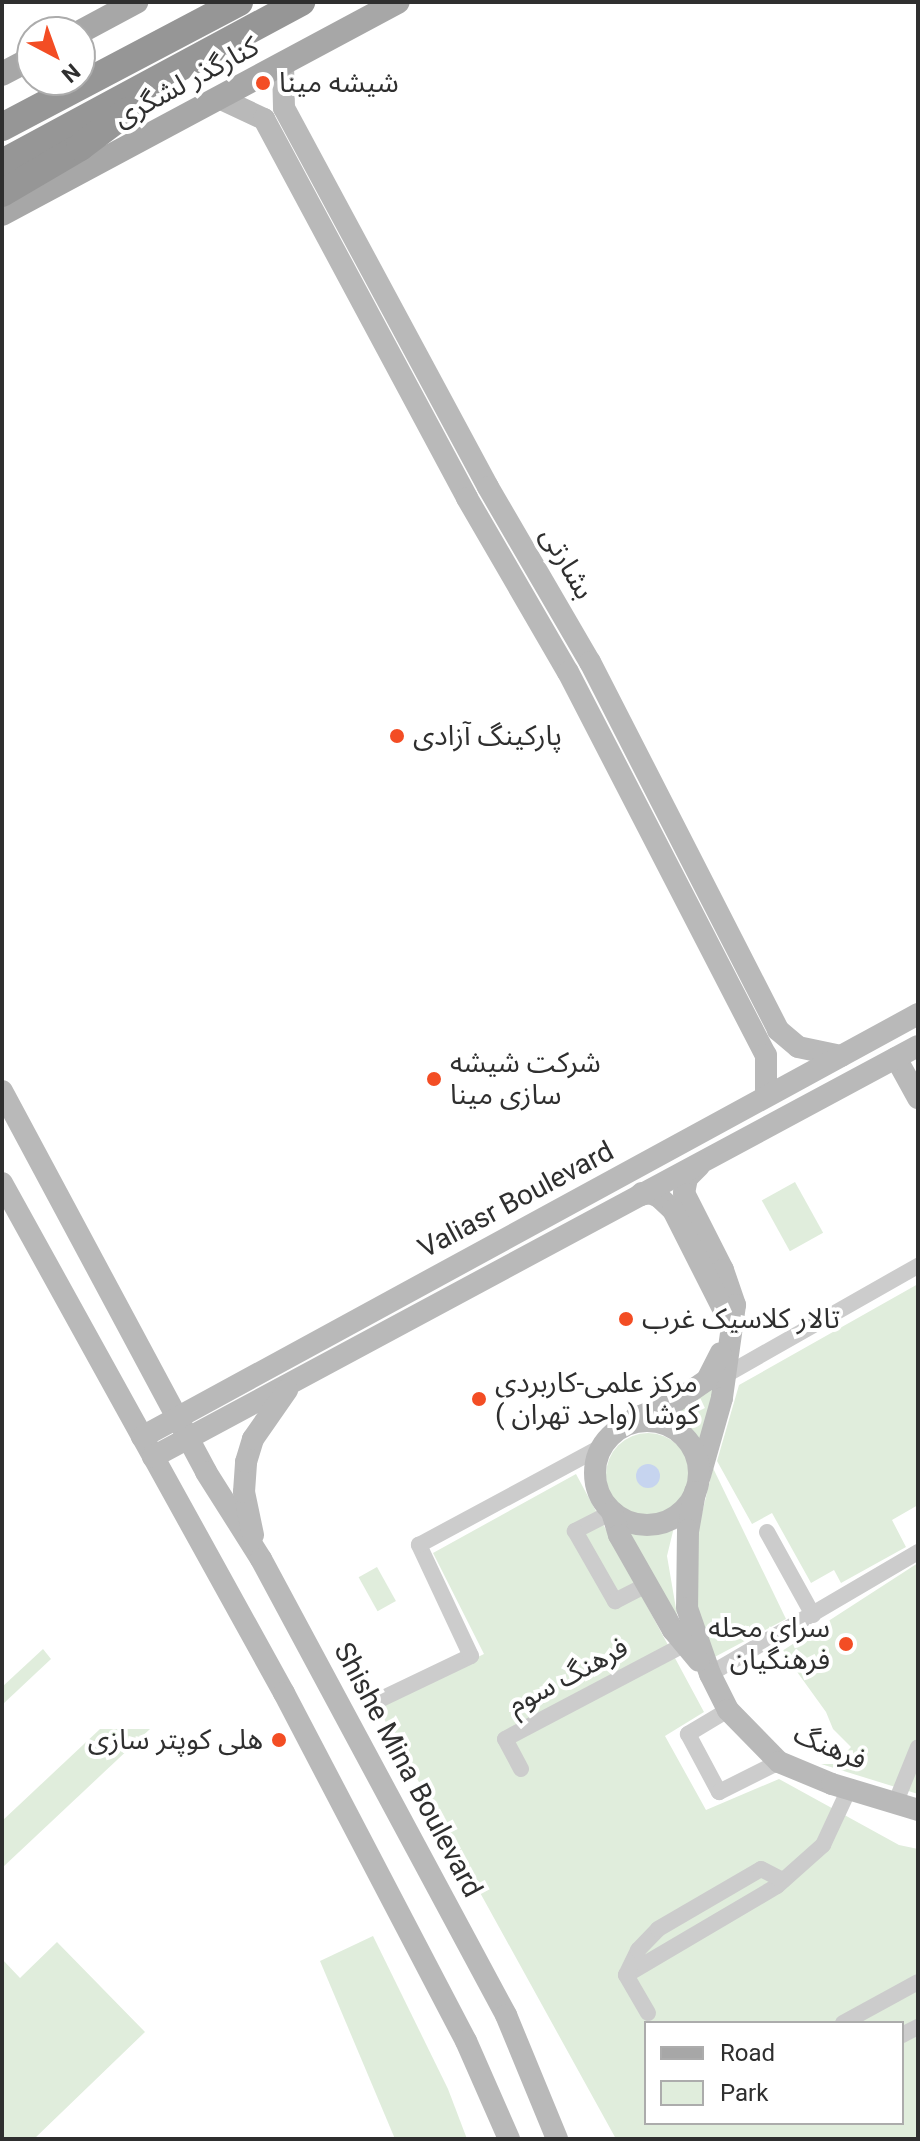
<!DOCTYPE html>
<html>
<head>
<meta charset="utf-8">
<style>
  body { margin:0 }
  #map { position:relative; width:920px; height:2141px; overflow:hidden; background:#fff; font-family:Roboto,"Noto Sans Arabic",sans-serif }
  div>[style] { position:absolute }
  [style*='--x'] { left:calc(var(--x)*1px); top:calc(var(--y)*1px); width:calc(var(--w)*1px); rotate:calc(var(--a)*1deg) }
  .green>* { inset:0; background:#e0eddc; transform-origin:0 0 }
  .round { border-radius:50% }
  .water>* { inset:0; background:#c6d4ef }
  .street>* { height:16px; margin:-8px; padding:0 8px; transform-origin:8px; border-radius:8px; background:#ccc }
  .secondary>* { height:22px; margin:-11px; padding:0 11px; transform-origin:11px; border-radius:11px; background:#b9b9b9 }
  .secondary>.ring { margin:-11px; padding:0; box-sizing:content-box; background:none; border:22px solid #b9b9b9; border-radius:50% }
  .primary>* { height:24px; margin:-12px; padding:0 12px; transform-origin:12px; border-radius:12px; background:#a7a7a7 }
  .highway>* { height:28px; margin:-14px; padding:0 14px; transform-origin:14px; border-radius:14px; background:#969696 }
  .dots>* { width:22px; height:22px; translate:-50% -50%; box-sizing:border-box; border:4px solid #fff; border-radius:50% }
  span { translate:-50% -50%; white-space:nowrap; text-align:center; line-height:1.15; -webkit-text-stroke:8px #fff; paint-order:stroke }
  .street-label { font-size:28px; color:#2f2f2f }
  .poi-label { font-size:28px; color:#2f2f2f }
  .left { translate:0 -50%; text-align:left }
  .right { translate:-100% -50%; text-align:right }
  .frame { position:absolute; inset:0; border:4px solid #2f2f2f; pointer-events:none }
  .legend { position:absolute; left:644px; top:2021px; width:260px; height:104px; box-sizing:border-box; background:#fff; border:2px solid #acacac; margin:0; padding:10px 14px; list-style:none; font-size:24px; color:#2f2f2f }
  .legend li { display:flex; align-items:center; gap:16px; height:40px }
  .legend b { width:40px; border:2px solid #acacac }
  .north { position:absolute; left:16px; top:16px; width:80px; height:80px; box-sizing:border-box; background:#fff; border:2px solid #acacac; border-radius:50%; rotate:139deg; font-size:22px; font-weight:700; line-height:32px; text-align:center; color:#2f2f2f }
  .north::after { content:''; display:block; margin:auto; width:28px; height:36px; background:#f34d24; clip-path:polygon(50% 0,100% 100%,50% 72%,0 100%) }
</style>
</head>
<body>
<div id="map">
  <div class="green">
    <i style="left:795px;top:1182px;width:58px;height:38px;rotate:61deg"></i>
    <i style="clip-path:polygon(918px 1284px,918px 1505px,892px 1520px,906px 1547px,841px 1583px,834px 1570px,811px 1583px,772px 1513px,752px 1524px,717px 1461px,739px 1385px)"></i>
    <i style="clip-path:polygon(719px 1376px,699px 1448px,697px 1440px,687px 1429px,667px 1418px,707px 1389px)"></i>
    <i class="round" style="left:606px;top:1433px;width:84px;height:84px"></i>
    <i style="clip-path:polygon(713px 1468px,786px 1619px,709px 1660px,694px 1605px,696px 1538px)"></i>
    <i style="clip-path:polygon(evenodd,576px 1474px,704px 1712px,665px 1736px,706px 1810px,779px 1779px,899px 1845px,918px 1849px,918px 2139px,616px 2139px,377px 1706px,484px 1654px,433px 1553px,576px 1474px,646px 2023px,902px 2023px,902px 2123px,646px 2123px,646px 2023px)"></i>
    <i style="clip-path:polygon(675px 1523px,667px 1556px,680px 1632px,622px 1527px,652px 1534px,667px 1531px)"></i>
    <i style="clip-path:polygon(918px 1563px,918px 1794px,821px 1764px,835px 1764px,851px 1747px,833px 1729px,826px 1712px,782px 1651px)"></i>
    <i style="left:377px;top:1567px;width:39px;height:21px;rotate:61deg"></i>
    <i style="clip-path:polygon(43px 1649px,51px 1659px,2px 1705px,2px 1687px)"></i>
    <i style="clip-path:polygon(100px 1729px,150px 1729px,2px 1868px,2px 1821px)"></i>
    <i style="clip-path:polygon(373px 1936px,448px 2089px,467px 2139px,395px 2139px,320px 1961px)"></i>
    <i style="clip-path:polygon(57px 1942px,145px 2032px,34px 2139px,2px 2139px,2px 1959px,20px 1978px)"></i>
  </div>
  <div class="water">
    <i class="round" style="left:636px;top:1464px;width:24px;height:24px"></i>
  </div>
  <div class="street">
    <i style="--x:724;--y:1376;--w:223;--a:-29.6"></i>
    <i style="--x:612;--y:1512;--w:42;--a:152.8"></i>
    <i style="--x:575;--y:1531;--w:81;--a:60.3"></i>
    <i style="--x:615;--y:1601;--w:36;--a:-27"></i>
    <i style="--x:767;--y:1532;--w:95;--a:61"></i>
    <i style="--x:710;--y:1674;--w:241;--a:-30.4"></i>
    <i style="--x:379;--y:1700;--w:102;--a:-25.6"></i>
    <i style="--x:471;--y:1656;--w:123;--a:-115.1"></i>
    <i style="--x:419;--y:1545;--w:207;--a:-28.3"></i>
    <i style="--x:728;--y:1710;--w:47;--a:149"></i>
    <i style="--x:688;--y:1734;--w:66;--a:61.9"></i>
    <i style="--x:719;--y:1792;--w:67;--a:-26.6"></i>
    <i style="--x:521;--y:1769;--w:34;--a:-118"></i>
    <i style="--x:505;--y:1739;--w:204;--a:-27.8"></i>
    <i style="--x:895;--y:1804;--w:61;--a:-68"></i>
    <i style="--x:626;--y:1975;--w:175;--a:-30.5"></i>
    <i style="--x:777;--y:1886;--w:62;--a:-41.7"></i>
    <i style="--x:823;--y:1845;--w:62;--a:-65.1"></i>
    <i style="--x:648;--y:2013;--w:44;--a:-120.1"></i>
    <i style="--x:626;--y:1975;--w:28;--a:-64"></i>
    <i style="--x:638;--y:1950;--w:29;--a:-46"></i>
    <i style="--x:658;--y:1929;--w:119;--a:-30.2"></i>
    <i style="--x:761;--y:1869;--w:25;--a:27"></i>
    <i style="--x:843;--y:2023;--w:85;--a:-28.7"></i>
    <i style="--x:902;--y:2035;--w:18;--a:-27"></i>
  </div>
  <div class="secondary">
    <i style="--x:283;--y:64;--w:44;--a:88.7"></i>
    <i style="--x:284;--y:108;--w:430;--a:61.7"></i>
    <i style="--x:488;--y:487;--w:203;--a:59.8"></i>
    <i style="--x:590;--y:662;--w:413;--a:62.9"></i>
    <i style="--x:778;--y:1030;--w:26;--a:40"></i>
    <i style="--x:798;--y:1047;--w:44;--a:11.8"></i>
    <i style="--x:219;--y:98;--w:50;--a:25"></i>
    <i style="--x:264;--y:119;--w:430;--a:61.8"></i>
    <i style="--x:467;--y:498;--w:201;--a:59.9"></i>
    <i style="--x:568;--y:672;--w:431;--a:62.7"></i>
    <i style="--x:766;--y:1055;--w:41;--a:90"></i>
    <i style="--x:896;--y:1058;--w:46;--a:61.2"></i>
    <i style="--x:2;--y:1091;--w:432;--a:61.8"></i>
    <i style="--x:206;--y:1472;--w:103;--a:57.7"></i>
    <i style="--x:261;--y:1559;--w:518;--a:61.75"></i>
    <i style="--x:506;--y:2015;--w:134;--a:67.6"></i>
    <i style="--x:699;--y:1166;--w:17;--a:135"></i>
    <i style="--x:687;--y:1178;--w:15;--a:101"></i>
    <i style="--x:684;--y:1193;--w:86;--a:63.1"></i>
    <i style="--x:723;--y:1270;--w:37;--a:71"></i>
    <i style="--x:735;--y:1305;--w:94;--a:98"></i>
    <i style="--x:722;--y:1398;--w:81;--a:105.8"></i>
    <i style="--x:2;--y:1183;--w:583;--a:61.06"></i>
    <i style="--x:284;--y:1693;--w:393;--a:62.4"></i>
    <i style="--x:466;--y:2041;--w:107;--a:66.3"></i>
    <i style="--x:642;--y:1193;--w:3;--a:135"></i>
    <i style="--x:640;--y:1195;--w:10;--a:-11"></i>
    <i style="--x:650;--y:1193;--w:10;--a:24"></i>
    <i style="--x:659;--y:1197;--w:19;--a:43"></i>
    <i style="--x:673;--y:1210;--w:115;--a:63.2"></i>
    <i style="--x:635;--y:1418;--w:40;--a:-21"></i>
    <i style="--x:672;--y:1404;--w:42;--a:-34.4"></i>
    <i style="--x:707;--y:1380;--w:30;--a:-63"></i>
    <i class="ring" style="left:595px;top:1421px;width:82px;height:82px"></i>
    <i style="--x:142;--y:1437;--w:884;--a:-28.59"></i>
    <i style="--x:153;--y:1457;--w:868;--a:-28.25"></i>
    <i style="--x:695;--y:1492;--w:39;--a:100"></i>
    <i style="--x:688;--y:1530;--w:78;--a:90.7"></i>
    <i style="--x:687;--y:1608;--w:70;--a:70.8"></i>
    <i style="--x:710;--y:1674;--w:40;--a:63.4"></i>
    <i style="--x:728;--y:1710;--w:73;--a:45.6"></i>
    <i style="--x:779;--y:1762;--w:57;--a:22.5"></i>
    <i style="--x:832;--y:1784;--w:90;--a:16.8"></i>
    <i style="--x:612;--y:1512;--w:24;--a:73"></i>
    <i style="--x:619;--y:1535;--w:109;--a:60.4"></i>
    <i style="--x:673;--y:1630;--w:40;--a:50"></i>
    <i style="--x:253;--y:1535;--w:44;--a:-101.8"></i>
    <i style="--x:244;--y:1492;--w:30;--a:-86"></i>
    <i style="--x:246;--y:1462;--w:24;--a:-73"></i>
    <i style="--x:253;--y:1439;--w:60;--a:-55.2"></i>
  </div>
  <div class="primary">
    <i style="--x:80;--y:32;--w:64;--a:-28.2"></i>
    <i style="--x:2;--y:74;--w:34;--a:-28"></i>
    <i style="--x:2;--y:214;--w:449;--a:-28.2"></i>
  </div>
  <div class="highway">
    <i style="--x:2;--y:127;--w:268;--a:-27.8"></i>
    <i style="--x:2;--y:163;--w:340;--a:-28.3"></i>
    <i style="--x:2;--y:193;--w:91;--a:-30.5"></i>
    <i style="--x:80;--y:147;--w:60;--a:-36.9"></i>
  </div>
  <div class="dots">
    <i style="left:263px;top:83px;background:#f34d24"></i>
    <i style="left:397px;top:736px;background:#f34d24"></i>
    <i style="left:434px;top:1079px;background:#f34d24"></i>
    <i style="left:626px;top:1319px;background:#f34d24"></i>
    <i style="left:479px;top:1399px;background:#f34d24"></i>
    <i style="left:846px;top:1644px;background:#f34d24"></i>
    <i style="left:279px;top:1740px;background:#f34d24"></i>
  </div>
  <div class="street-label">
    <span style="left:186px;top:82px;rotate:-28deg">کنارگذر لشگری</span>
    <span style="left:567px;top:563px;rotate:60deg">بشارتی</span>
    <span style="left:516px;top:1200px;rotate:-28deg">Valiasr Boulevard</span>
    <span style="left:568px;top:1676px;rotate:-28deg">فرهنگ سوم</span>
    <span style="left:830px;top:1747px;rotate:23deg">فرهنگ</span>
    <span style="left:408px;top:1770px;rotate:62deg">Shishe Mina Boulevard</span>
  </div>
  <div class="poi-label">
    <span class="left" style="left:279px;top:83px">شیشه مینا</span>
    <span class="left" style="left:413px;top:736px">پارکینگ آزادی</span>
    <span class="left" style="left:450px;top:1079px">شرکت شیشه<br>سازی مینا</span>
    <span class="left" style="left:642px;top:1319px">تالار کلاسیک غرب</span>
    <span class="left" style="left:495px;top:1399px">مرکز علمی-کاربردی<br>کوشا (واحد تهران )</span>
    <span class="right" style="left:830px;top:1644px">سرای محله<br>فرهنگیان</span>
    <span class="right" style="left:263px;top:1740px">هلی کوپتر سازی</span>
  </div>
  <div class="frame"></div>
  <ul class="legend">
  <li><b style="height:10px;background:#a7a7a7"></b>Road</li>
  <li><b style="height:22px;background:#e0eddc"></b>Park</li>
  </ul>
  <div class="north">N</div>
</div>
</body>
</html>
